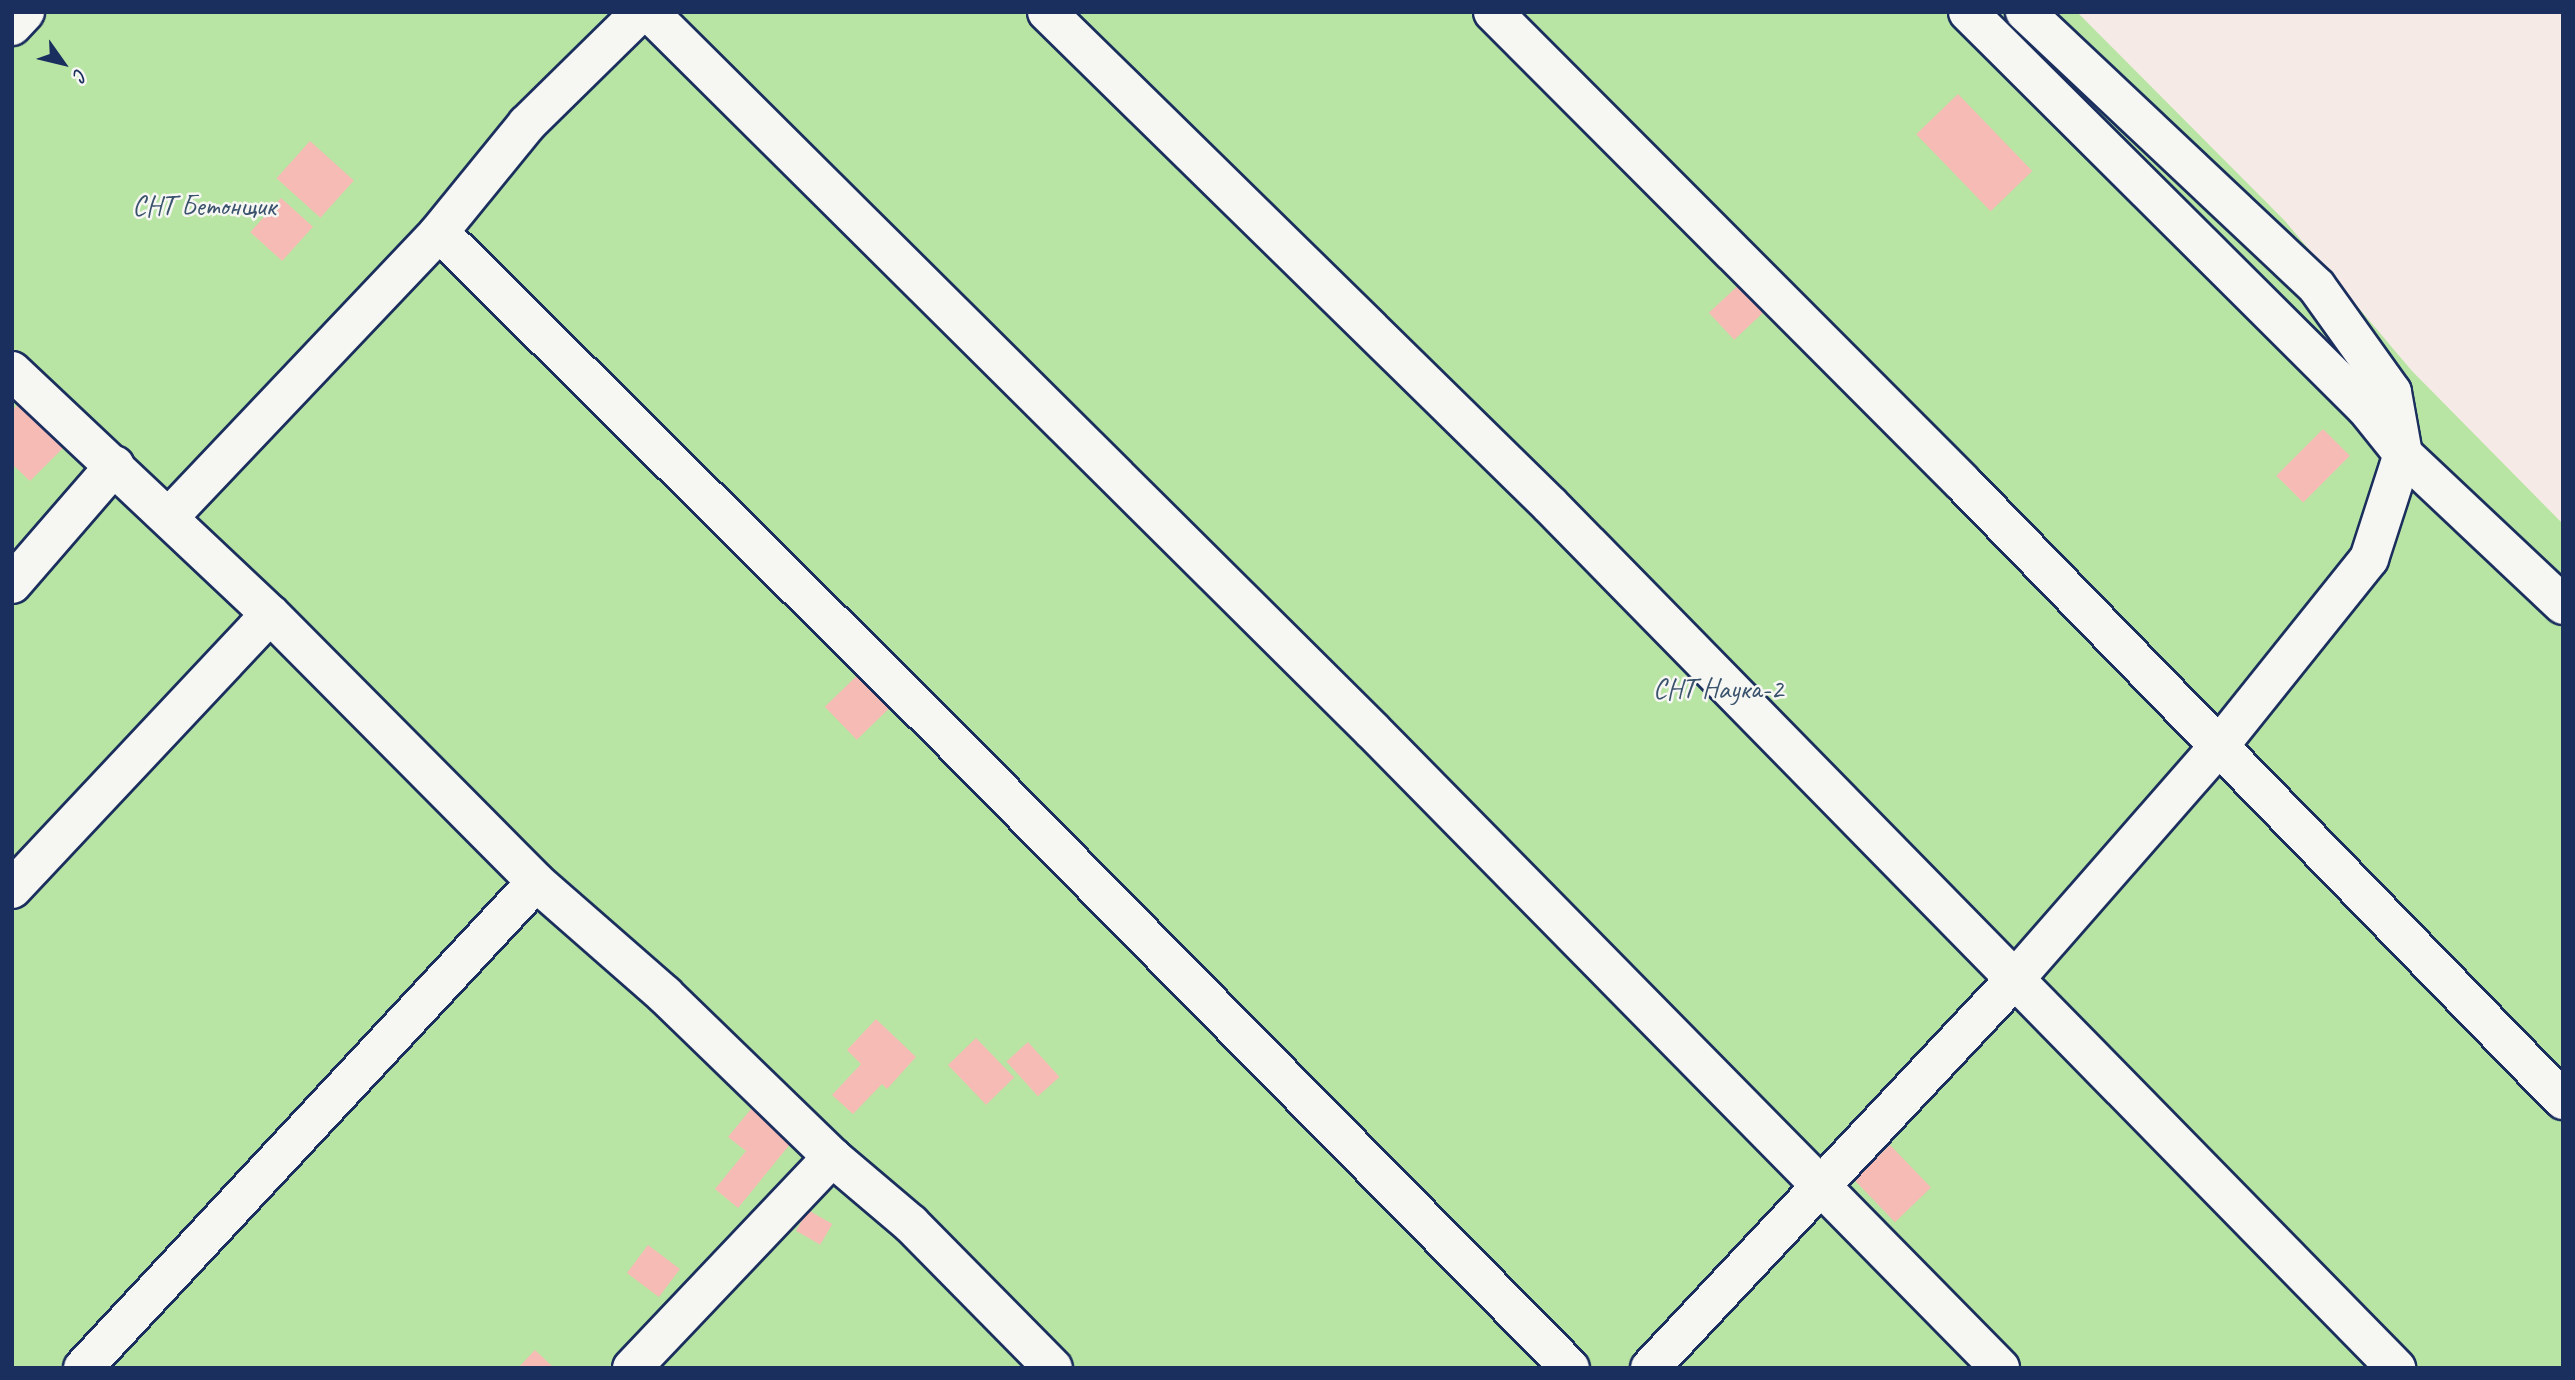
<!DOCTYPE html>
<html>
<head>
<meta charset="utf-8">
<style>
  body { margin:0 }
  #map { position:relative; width:2575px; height:1380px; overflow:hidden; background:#f6eae6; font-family:Caveat,sans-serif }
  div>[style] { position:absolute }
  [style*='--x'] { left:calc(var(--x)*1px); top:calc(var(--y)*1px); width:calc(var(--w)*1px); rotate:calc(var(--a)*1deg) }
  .green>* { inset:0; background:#b8e5a3 }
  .building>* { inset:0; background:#f7bbb5; transform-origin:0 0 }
  .roads { filter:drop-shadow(2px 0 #1b2f5e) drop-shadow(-2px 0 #1b2f5e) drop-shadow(0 2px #1b2f5e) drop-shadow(0 -2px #1b2f5e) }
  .minor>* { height:38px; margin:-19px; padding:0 19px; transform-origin:19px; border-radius:19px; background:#f6f6f2 }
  span { translate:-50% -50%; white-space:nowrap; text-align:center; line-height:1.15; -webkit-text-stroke:5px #f6f6f2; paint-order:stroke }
  .park-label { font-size:28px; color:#3a536c }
  .frame { position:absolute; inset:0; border:14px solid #1b2f5e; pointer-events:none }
  .north { position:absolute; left:28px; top:28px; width:70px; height:70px; -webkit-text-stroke:5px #f6f6f2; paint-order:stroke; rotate:124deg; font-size:19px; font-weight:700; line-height:28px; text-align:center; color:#1b2f5e }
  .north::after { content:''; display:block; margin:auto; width:24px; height:32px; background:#1b2f5e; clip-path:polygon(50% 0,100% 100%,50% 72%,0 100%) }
</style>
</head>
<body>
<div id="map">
  <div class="green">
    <i style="clip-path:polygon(12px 12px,2077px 12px,2285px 221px,2412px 371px,2563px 524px,2563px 1368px,12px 1368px)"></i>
  </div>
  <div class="building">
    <i style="left:1958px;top:94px;width:107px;height:58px;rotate:46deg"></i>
    <i style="left:310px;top:141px;width:59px;height:50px;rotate:42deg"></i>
    <i style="left:281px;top:198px;width:43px;height:46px;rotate:42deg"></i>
    <i style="left:1744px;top:280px;width:37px;height:48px;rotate:47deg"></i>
    <i style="clip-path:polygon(24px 398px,69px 442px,30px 481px,12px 464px,12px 411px)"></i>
    <i style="left:2323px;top:429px;width:38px;height:66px;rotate:45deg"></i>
    <i style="left:868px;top:665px;width:46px;height:60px;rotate:46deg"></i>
    <i style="clip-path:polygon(876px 1019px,916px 1057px,887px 1089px,882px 1084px,853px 1114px,832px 1095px,861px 1064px,847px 1050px)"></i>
    <i style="left:976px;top:1038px;width:55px;height:39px;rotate:46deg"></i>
    <i style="left:1028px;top:1042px;width:47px;height:29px;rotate:48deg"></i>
    <i style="clip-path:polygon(756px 1103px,796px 1137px,738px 1208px,715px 1189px,746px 1151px,728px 1137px)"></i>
    <i style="left:1890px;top:1145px;width:59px;height:50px;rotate:46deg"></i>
    <i style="left:808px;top:1210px;width:28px;height:24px;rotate:30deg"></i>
    <i style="left:648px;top:1245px;width:40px;height:35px;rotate:37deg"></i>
    <i style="clip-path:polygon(535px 1350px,554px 1368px,518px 1368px)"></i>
  </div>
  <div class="roads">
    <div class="minor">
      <i style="--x:649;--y:12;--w:1020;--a:44.8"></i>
      <i style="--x:1373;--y:731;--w:894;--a:45.45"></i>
      <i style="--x:1047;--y:12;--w:704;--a:44.42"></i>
      <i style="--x:1550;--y:505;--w:1209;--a:45.57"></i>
      <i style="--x:1493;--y:12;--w:664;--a:45.06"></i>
      <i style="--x:1962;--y:482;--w:862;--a:45.8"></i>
      <i style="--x:1968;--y:12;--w:561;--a:44.86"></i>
      <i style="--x:2366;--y:408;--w:59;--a:51.2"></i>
      <i style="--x:2403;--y:454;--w:220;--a:43.3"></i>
      <i style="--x:12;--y:26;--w:19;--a:-47"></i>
      <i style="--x:439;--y:232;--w:139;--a:-50.8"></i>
      <i style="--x:527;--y:124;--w:160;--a:-44.5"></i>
      <i style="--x:12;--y:371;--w:354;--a:43.3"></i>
      <i style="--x:270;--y:614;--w:378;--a:45.2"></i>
      <i style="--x:536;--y:882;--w:171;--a:41.2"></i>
      <i style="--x:665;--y:995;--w:233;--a:44.1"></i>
      <i style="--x:832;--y:1157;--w:104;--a:40.3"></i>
      <i style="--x:911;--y:1224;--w:202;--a:45.4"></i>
      <i style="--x:169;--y:517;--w:393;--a:-46.5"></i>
      <i style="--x:439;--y:232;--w:713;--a:44.77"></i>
      <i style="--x:945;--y:734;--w:890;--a:45.41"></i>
      <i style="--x:12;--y:584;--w:157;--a:-49.1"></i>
      <i style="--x:12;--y:889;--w:377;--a:-46.8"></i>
      <i style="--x:83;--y:1368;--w:664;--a:-47.01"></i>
      <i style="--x:632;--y:1368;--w:291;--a:-46.5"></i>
      <i style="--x:1650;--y:1368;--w:533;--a:-46.82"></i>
      <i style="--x:2015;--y:979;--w:310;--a:-48.8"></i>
      <i style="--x:2219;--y:746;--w:240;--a:-51.3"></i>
      <i style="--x:2369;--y:559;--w:110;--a:-72.1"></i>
      <i style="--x:2403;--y:454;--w:63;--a:-100.1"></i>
      <i style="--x:2392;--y:392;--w:130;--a:-125.6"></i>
      <i style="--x:2316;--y:286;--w:400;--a:-136.7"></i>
    </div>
  </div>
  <div class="park-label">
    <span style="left:204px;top:206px">СНТ Бетонщик</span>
    <span style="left:1718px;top:689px">СНТ Наука-2</span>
  </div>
  <div class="frame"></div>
  <div class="north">С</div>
</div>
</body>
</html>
